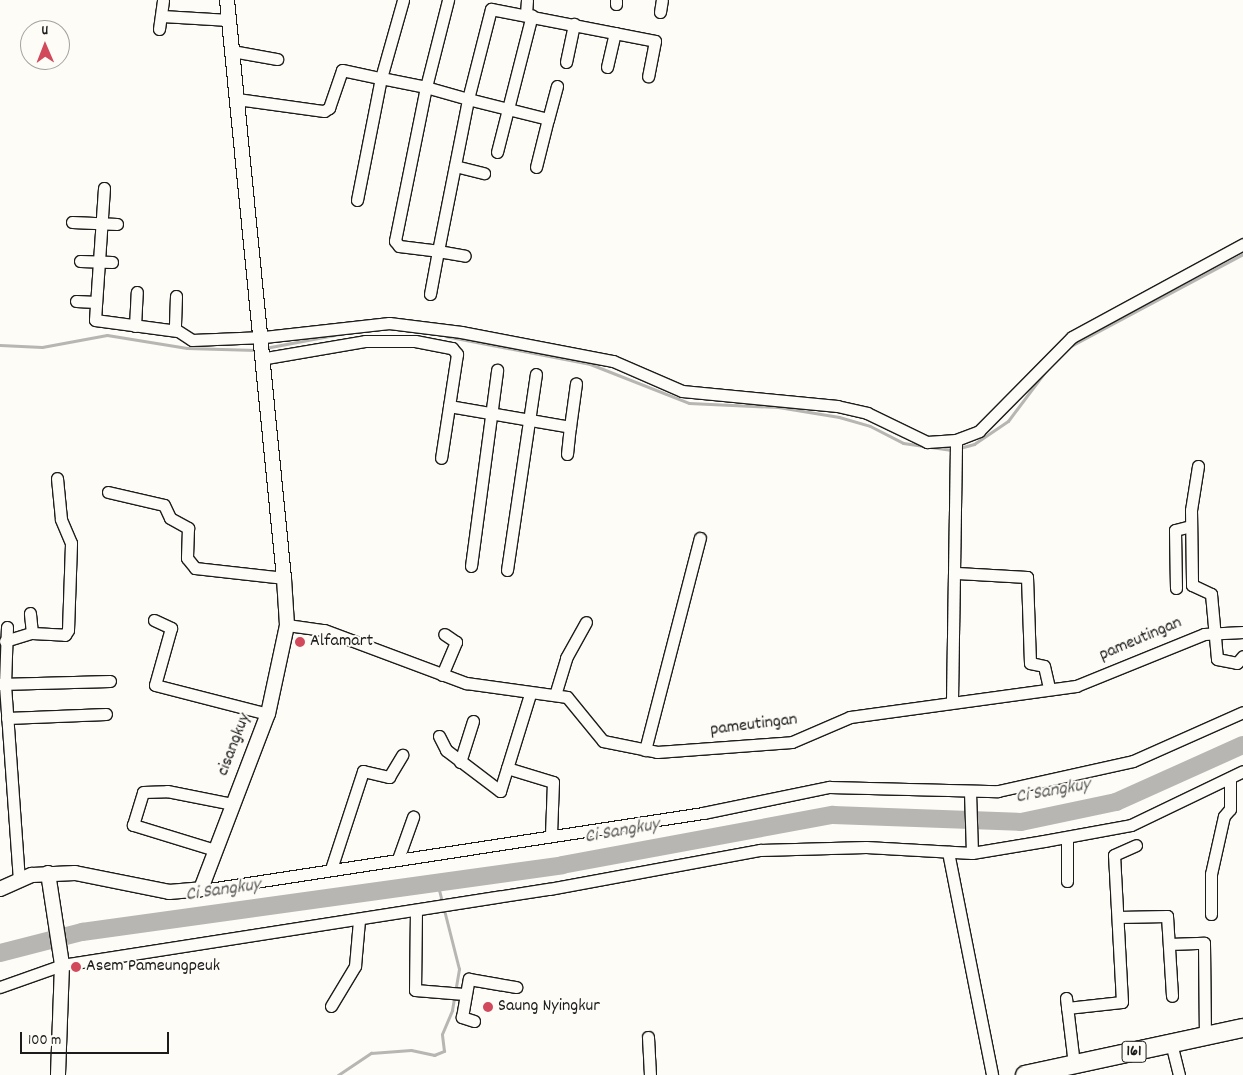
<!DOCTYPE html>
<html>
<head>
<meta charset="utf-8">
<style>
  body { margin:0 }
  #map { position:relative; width:1243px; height:1075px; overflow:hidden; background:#fdfcf7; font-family:Dekko,sans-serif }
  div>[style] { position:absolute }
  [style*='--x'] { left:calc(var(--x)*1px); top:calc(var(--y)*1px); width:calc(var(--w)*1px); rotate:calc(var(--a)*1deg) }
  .stream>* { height:3px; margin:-1.5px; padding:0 1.5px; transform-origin:1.5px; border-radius:1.5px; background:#b7b6b2 }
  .river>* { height:18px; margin:-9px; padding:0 9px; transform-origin:9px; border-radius:9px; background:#b7b6b2 }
  .roads { filter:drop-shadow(1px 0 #1c1c1c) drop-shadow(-1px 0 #1c1c1c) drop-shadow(0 1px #1c1c1c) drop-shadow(0 -1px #1c1c1c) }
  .minor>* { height:11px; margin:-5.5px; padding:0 5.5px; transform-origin:5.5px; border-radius:5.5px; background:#fdfcf7 }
  .tertiary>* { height:14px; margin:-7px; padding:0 7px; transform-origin:7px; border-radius:7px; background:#fdfcf7 }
  .primary>* { height:18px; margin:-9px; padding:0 9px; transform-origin:9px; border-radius:9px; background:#fdfcf7 }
  .dots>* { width:14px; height:14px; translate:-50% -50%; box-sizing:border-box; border:2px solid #fdfcf7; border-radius:50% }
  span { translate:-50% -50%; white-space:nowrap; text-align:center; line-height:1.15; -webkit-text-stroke:4px #fdfcf7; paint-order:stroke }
  .shield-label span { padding:1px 4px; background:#fdfcf7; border:1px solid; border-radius:4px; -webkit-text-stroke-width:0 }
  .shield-label { font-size:16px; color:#1c1c1c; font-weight:700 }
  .street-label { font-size:18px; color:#1c1c1c }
  .poi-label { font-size:18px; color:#1c1c1c }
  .left { translate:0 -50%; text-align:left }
  .water-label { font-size:19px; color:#5a5a58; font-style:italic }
  .north { position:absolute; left:20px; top:20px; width:50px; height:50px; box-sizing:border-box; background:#fdfcf7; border:1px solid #a3a29f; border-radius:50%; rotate:359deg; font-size:14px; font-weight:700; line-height:20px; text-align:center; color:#1c1c1c }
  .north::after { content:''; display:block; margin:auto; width:18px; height:22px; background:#d1495b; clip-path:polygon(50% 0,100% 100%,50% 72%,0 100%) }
  .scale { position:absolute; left:20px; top:1032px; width:149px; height:22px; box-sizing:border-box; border:2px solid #1c1c1c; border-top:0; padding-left:6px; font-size:15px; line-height:18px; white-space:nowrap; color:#1c1c1c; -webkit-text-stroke:4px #fdfcf7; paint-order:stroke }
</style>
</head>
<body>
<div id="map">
  <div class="stream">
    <i style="--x:445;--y:336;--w:148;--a:10.9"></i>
    <i style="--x:590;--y:364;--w:106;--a:21.5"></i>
    <i style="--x:689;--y:403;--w:89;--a:2.6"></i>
    <i style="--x:778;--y:407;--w:62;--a:9.3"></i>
    <i style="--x:839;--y:417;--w:32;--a:16"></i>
    <i style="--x:870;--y:426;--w:37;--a:27"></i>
    <i style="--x:903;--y:443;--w:49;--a:8.1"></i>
    <i style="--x:952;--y:450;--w:23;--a:-15"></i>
    <i style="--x:974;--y:444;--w:41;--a:-34.1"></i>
    <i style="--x:1008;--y:421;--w:65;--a:-53.1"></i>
    <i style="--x:0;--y:345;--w:42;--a:2.7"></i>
    <i style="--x:42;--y:347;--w:66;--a:-10.5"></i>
    <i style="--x:107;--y:335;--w:81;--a:9.2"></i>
    <i style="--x:187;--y:348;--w:70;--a:1.6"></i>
    <i style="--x:265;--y:348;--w:76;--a:-10.6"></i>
    <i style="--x:1067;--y:348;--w:200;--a:-28.1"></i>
    <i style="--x:338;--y:1075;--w:40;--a:-34"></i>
    <i style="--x:371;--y:1053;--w:40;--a:-4.3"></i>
    <i style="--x:411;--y:1050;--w:24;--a:12"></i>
    <i style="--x:434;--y:1055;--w:11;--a:-22"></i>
    <i style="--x:444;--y:1051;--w:17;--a:-97"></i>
    <i style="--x:442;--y:1034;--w:26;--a:-67"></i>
    <i style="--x:452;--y:1010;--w:42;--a:-80.3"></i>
    <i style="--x:459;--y:969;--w:90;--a:-104.2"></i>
  </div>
  <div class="river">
    <i style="--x:0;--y:953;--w:85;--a:-14.4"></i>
    <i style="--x:82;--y:932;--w:485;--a:-7.9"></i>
    <i style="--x:562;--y:865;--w:276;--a:-10.5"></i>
    <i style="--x:833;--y:815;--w:188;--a:2.1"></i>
    <i style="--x:1021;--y:822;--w:97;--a:-11.9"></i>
    <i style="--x:1116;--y:802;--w:139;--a:-24.2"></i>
  </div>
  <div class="roads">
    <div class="minor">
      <i style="--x:616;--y:4;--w:4;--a:-90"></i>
      <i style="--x:660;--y:12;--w:12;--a:-81"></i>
      <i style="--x:526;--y:14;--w:14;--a:-86"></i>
      <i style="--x:162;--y:16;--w:67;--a:3.4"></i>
      <i style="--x:159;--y:29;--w:29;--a:-82"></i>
      <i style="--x:232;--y:51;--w:46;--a:10.1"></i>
      <i style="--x:566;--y:62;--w:39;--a:-78"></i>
      <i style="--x:607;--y:67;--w:35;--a:-77"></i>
      <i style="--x:557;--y:86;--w:34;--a:105"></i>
      <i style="--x:548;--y:119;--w:82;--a:-166"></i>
      <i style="--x:468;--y:99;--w:93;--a:-75.7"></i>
      <i style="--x:491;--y:9;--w:167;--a:11"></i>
      <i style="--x:655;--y:41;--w:36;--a:101"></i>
      <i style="--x:237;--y:99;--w:88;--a:7.9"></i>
      <i style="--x:324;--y:111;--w:6;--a:-31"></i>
      <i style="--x:329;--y:108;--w:40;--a:-71.1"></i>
      <i style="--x:342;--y:70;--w:40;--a:12"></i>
      <i style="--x:381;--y:78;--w:81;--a:-74.2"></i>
      <i style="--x:497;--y:152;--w:141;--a:-75.7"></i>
      <i style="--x:455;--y:166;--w:30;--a:14"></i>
      <i style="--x:536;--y:167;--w:49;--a:-76"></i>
      <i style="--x:104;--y:188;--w:132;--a:93.9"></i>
      <i style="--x:95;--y:320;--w:83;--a:7.6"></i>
      <i style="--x:357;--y:200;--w:124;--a:-78.9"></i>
      <i style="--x:381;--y:78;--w:46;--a:11.3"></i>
      <i style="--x:426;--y:87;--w:90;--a:-75.8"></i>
      <i style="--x:72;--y:222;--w:45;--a:2.5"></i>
      <i style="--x:80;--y:261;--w:32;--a:2"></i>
      <i style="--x:430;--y:294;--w:44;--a:-79.5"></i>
      <i style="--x:438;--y:251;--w:155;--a:-78.8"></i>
      <i style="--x:468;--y:99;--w:44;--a:-164.1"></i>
      <i style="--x:426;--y:87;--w:157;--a:101.4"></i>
      <i style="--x:395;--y:241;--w:6;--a:51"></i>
      <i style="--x:399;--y:246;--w:39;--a:7"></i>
      <i style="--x:438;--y:251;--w:27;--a:10"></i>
      <i style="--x:176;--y:296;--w:33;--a:92"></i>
      <i style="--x:175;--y:329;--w:20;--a:33"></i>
      <i style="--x:192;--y:340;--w:72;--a:-2.4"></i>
      <i style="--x:264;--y:337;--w:126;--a:-6.4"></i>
      <i style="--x:389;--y:323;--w:73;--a:7.1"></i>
      <i style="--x:461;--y:332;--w:155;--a:10.8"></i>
      <i style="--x:613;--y:361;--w:75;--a:23.5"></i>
      <i style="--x:682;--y:391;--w:156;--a:5.5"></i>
      <i style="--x:837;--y:406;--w:31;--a:13"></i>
      <i style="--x:867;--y:413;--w:67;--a:25.8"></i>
      <i style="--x:927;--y:442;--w:29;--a:-4"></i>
      <i style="--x:956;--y:440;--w:25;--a:-21"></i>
      <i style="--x:979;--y:431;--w:132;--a:-45.3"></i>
      <i style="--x:1072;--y:337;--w:195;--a:-28.5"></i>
      <i style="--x:76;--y:301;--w:20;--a:3"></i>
      <i style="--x:135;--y:326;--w:34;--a:-87"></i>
      <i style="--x:266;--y:358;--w:100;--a:-9.7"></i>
      <i style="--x:365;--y:341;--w:50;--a:0"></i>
      <i style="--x:415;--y:341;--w:38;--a:11"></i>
      <i style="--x:452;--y:348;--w:8;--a:50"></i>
      <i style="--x:457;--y:354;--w:105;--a:98.7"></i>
      <i style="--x:449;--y:406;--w:123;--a:9.8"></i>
      <i style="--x:570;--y:427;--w:44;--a:-82.2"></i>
      <i style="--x:567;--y:454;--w:27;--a:-84"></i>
      <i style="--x:1198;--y:466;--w:45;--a:99"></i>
      <i style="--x:1191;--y:510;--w:75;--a:89.2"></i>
      <i style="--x:1192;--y:585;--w:21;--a:25"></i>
      <i style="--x:1211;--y:594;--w:65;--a:84.7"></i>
      <i style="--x:1217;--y:659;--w:20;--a:11"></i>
      <i style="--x:1237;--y:663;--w:9;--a:-49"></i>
      <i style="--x:108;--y:492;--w:57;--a:13.1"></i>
      <i style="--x:164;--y:505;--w:14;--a:65"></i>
      <i style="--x:170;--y:518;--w:21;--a:29"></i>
      <i style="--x:188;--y:528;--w:30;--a:92"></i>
      <i style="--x:187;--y:558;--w:13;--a:51"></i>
      <i style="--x:195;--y:568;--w:90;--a:6.4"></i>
      <i style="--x:471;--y:566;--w:198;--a:-82.4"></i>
      <i style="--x:507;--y:570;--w:198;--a:-81.6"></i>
      <i style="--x:957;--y:573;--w:70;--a:3.3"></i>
      <i style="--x:1027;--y:577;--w:86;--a:88"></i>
      <i style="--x:1030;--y:663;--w:14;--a:12"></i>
      <i style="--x:1044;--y:666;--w:23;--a:77"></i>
      <i style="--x:1176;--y:588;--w:58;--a:-91"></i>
      <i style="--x:1175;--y:530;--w:16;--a:-14"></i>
      <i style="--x:154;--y:620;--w:19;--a:25"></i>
      <i style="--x:171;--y:628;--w:59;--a:105.7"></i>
      <i style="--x:155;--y:685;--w:117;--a:14.4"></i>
      <i style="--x:287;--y:625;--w:37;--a:8"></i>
      <i style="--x:324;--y:630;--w:152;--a:20.5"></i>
      <i style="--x:466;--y:683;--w:102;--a:7.9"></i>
      <i style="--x:567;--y:697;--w:57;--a:50.7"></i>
      <i style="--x:603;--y:741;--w:55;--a:11.5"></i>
      <i style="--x:657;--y:752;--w:135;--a:-4.2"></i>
      <i style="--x:792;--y:742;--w:63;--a:-23.3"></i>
      <i style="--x:850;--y:717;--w:228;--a:-7.8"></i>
      <i style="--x:1076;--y:686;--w:138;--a:-22.1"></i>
      <i style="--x:1204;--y:634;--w:39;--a:-3"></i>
      <i style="--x:7;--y:627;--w:58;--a:92"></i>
      <i style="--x:5;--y:685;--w:194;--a:85.9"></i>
      <i style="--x:32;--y:633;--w:33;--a:3"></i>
      <i style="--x:65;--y:635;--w:6;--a:-59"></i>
      <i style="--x:68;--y:630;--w:87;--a:-88"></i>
      <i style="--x:71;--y:543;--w:26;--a:-113"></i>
      <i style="--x:61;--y:519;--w:41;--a:-95.6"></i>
      <i style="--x:5;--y:641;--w:28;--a:-17"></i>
      <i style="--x:32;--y:633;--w:20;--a:-96"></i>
      <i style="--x:442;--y:675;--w:36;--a:-67"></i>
      <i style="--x:456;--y:642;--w:14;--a:-146"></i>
      <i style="--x:0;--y:684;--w:110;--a:-1.6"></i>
      <i style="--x:555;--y:695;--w:39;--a:-73"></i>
      <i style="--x:566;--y:658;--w:41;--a:-60.9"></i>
      <i style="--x:952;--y:700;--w:260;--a:-89.1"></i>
      <i style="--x:7;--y:718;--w:99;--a:-2.3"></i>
      <i style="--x:439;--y:736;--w:16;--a:63"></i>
      <i style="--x:446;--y:750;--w:68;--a:37.2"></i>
      <i style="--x:500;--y:791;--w:102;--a:-72.8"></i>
      <i style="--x:645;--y:750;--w:219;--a:-75.5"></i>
      <i style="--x:460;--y:762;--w:43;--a:-72.4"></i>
      <i style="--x:507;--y:768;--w:48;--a:16.9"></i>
      <i style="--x:553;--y:782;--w:52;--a:92.2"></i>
      <i style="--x:970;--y:792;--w:61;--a:88.1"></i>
      <i style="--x:215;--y:850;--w:86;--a:-163"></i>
      <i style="--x:133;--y:825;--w:34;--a:-73"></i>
      <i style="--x:143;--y:792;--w:24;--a:-2"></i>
      <i style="--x:167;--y:791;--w:66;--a:11.3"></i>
      <i style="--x:948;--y:852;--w:227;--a:78.8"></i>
      <i style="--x:398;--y:859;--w:45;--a:-70.3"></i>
      <i style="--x:331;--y:869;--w:103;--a:-71.9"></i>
      <i style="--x:363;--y:771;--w:27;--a:13"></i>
      <i style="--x:389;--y:777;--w:26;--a:-59"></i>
      <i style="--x:1067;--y:881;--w:44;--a:-90"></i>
      <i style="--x:196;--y:891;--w:513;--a:-8.75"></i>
      <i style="--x:703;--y:813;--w:129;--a:-11.7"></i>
      <i style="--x:829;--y:787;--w:169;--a:1.4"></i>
      <i style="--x:998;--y:791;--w:138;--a:-12.5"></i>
      <i style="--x:1133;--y:761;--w:120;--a:-24"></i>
      <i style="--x:416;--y:910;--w:80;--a:90.7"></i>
      <i style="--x:415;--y:990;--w:49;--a:4.7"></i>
      <i style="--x:1211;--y:914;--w:40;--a:-90"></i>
      <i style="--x:1211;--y:874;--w:59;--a:-77.4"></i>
      <i style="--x:1224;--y:816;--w:9;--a:-49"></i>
      <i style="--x:1230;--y:809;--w:30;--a:-90"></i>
      <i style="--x:1118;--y:917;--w:49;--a:-1.2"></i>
      <i style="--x:1167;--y:916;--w:80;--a:86.4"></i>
      <i style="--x:1169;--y:944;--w:35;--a:-2"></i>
      <i style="--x:1204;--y:943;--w:93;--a:89.4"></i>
      <i style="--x:0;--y:987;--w:66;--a:-19.5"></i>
      <i style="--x:62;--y:965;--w:493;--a:-8.9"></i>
      <i style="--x:549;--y:889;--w:215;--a:-10.5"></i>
      <i style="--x:760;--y:850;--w:106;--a:-1.6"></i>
      <i style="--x:866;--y:847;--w:106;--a:3.2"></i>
      <i style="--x:972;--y:853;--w:73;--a:-9.5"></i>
      <i style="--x:1044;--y:841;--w:88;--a:-10.4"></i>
      <i style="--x:1131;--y:825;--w:124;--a:-25.7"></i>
      <i style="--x:1066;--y:998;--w:66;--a:83.1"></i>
      <i style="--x:331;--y:1006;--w:47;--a:-59"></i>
      <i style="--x:355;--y:966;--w:46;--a:-85"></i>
      <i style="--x:1067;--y:1008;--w:55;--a:-6.2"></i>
      <i style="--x:1122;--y:1002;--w:147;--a:-93.1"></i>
      <i style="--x:1114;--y:855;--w:24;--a:-24"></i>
      <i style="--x:474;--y:1021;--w:13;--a:-162"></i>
      <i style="--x:462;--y:1017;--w:39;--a:-80"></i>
      <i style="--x:469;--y:979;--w:48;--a:9.7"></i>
      <i style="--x:648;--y:1037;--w:38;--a:87"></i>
      <i style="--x:1171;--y:1043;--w:33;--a:76"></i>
    </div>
    <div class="tertiary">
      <i style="--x:48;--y:873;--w:93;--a:81.3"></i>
      <i style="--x:62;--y:965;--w:110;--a:92.1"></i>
      <i style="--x:0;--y:889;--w:35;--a:-24"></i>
      <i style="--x:32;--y:875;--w:43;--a:-2.7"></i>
      <i style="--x:75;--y:873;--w:96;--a:11.4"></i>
      <i style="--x:169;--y:892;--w:32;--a:-5"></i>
      <i style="--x:201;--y:889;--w:187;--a:-69.1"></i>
      <i style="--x:268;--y:714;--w:91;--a:-77.9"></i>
      <i style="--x:287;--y:625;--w:47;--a:-93.7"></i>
      <i style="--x:284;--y:578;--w:581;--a:-95.63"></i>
    </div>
    <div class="primary">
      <i style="--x:1025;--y:1075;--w:223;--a:-12.2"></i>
    </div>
  </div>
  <div class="dots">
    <i style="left:300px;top:642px;background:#d1495b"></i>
    <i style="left:76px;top:967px;background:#d1495b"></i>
    <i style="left:488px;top:1007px;background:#d1495b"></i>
  </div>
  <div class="shield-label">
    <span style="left:1134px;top:1052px">161</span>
  </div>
  <div class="street-label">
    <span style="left:1141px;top:640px;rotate:-23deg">pameutingan</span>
    <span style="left:754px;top:726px;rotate:-7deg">pameutingan</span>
    <span style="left:235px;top:745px;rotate:-69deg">cisangkuy</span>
  </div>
  <div class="poi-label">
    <span class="left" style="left:310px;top:642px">Alfamart</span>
    <span class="left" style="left:86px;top:967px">Asem Pameungpeuk</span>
    <span class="left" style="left:498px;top:1007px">Saung Nyingkur</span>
  </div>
  <div class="water-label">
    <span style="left:1053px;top:792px;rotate:-10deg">Ci Sangkuy</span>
    <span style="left:622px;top:832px;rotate:-10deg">Ci Sangkuy</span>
    <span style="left:223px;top:891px;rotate:-8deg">Ci Sangkuy</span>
  </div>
  <div class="north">U</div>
  <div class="scale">100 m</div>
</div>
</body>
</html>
